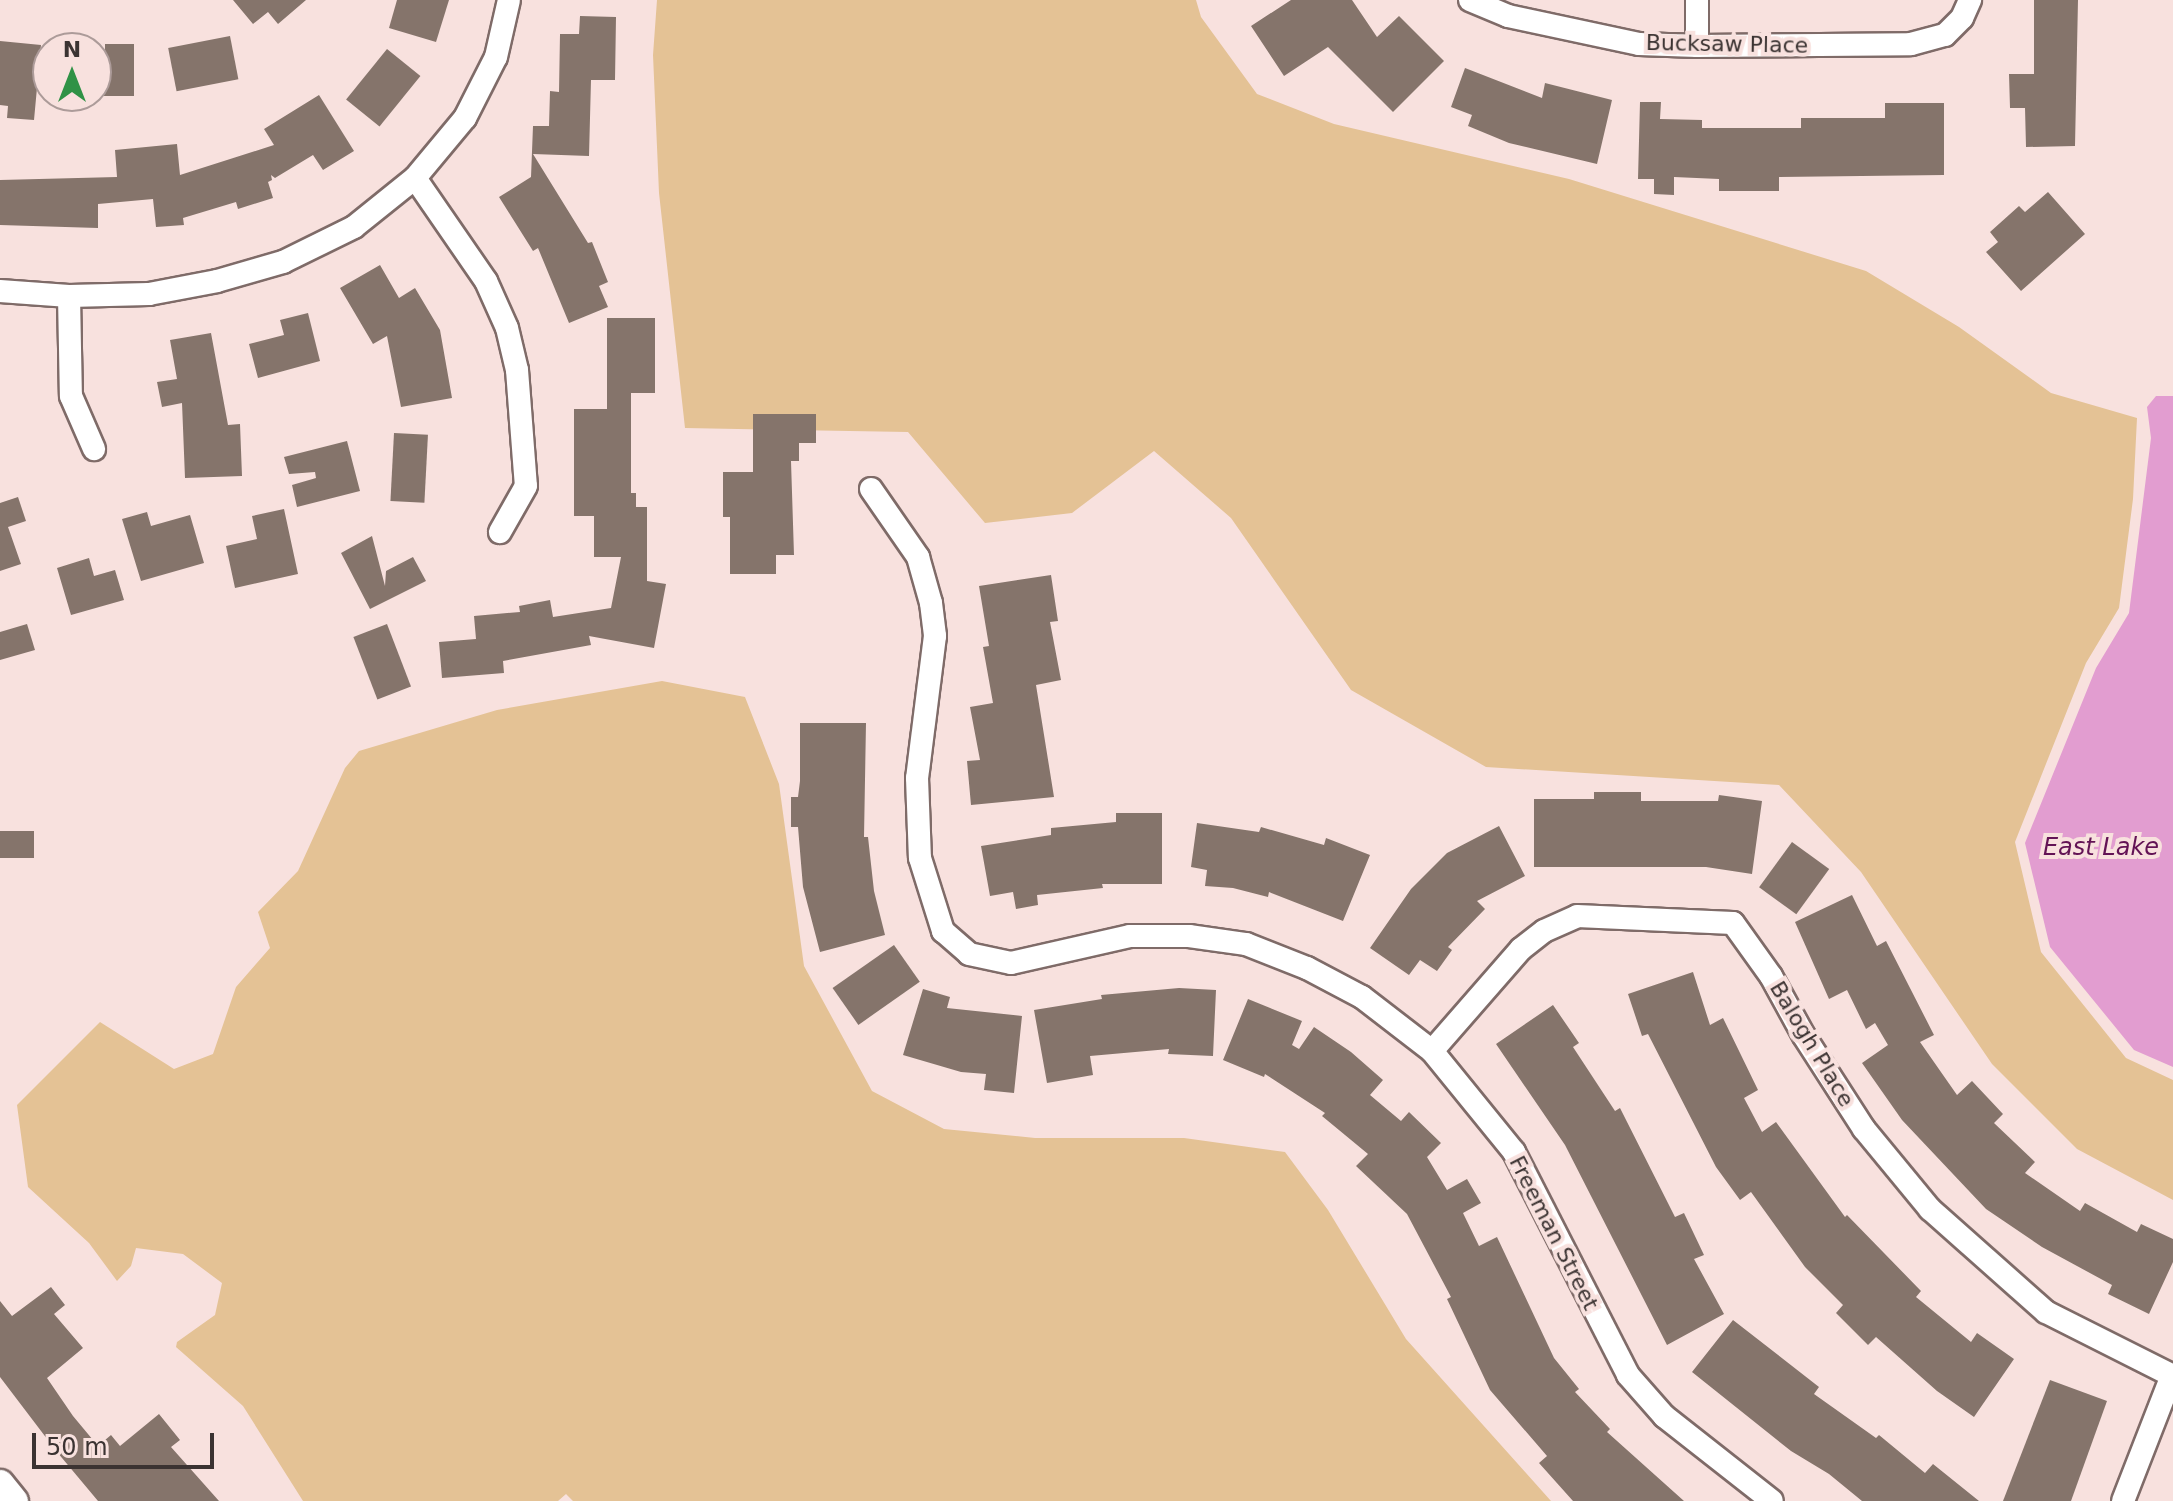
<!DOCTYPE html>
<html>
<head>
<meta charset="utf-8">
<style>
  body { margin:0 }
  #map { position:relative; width:2173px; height:1501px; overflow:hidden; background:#f8e1de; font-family:"DejaVu Sans",sans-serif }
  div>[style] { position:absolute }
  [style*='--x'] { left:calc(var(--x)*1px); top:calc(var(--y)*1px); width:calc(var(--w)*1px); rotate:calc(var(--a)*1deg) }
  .green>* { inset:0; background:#e4c295 }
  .water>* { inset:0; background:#e29dd0 }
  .building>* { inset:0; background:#85746b; transform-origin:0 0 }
  .roads { filter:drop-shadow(2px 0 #7f6b68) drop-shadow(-2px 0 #7f6b68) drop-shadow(0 2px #7f6b68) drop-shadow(0 -2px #7f6b68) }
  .minor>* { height:22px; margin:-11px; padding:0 11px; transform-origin:11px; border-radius:11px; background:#fff }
  .tertiary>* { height:28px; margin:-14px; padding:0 14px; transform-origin:14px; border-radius:14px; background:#fff }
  span { translate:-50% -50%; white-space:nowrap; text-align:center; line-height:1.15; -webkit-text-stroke:8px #f8e1de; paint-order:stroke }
  .street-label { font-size:22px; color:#3b3332 }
  .water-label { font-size:24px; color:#631355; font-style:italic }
  .north { position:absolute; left:32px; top:32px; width:80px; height:80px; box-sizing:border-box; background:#f8e1de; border:2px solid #ac9b99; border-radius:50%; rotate:0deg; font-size:22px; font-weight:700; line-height:32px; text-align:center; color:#3b3332 }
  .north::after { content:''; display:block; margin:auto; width:28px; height:36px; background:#309246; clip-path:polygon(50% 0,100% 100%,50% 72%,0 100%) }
  .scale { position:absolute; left:32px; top:1433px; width:182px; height:36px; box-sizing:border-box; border:4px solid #3b3332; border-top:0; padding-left:10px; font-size:24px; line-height:28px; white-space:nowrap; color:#3b3332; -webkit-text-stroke:6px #f8e1de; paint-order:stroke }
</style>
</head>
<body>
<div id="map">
  <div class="green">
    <i style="clip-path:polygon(657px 0,1196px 0,1201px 17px,1257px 94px,1334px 124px,1569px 179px,1866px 271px,1959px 327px,2051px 393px,2137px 418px,2133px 499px,2119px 608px,2086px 663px,2015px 842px,2041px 952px,2126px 1058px,2173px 1080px,2173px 1200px,2077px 1149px,1992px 1064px,1861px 872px,1779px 785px,1486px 767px,1351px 690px,1231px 518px,1154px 451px,1072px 513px,985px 523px,908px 432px,685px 428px,659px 193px,653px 55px)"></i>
    <i style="clip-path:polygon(662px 681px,745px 697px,779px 784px,804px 966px,872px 1091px,944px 1129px,1035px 1138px,1184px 1138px,1285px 1152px,1328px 1210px,1406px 1339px,1551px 1501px,573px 1501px,566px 1494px,558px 1501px,303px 1501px,243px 1406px,176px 1347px,177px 1342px,215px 1315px,222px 1283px,183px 1254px,136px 1248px,131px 1266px,117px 1281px,89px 1243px,28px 1187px,17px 1105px,100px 1022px,174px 1069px,213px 1054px,236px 987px,270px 948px,258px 912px,298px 871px,345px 768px,359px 751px,497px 710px)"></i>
  </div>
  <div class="water">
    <i style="clip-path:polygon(2156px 396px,2173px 396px,2173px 1067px,2134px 1050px,2050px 947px,2025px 843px,2096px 668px,2129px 613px,2151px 438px,2147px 407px)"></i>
  </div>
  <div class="building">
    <i style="clip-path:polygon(233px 0,306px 0,278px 24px,268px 12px,253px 24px)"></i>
    <i style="clip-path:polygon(397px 0,449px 0,436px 42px,389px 28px)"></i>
    <i style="clip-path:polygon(1291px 0,1352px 0,1377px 37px,1399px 16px,1444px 61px,1393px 112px,1328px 47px,1284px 76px,1251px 26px)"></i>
    <i style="clip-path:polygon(2034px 0,2078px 0,2075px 146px,2026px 147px,2025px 108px,2010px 108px,2009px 74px,2034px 74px)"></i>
    <i style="clip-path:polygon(580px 16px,616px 17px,615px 80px,591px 80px,589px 156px,533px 154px,588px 243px,592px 242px,608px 282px,599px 286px,608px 307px,569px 323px,538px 248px,533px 251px,499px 197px,531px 177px,533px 126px,549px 126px,550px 91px,559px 92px,560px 34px,579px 34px)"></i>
    <i style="left:230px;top:36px;width:44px;height:63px;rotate:79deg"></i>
    <i style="clip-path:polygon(0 41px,41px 45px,34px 120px,7px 118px,8px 106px,0 105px)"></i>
    <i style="clip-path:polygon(105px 44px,134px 44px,134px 96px,96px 96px,96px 65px,105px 65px)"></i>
    <i style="left:387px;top:49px;width:43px;height:65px;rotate:39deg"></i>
    <i style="clip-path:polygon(1465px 68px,1542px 98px,1545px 83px,1612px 100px,1597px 164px,1509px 143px,1468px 126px,1472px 115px,1451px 107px)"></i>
    <i style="clip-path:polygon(319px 95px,354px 151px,323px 170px,313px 155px,275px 178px,271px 175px,272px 180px,268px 182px,273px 198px,238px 209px,236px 202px,183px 218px,184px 225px,156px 227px,153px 199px,98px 204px,98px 228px,0 225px,0 180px,117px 177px,115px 150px,177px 144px,180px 175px,274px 145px,264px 129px)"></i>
    <i style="clip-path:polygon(1640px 102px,1661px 102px,1660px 119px,1702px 120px,1702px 128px,1801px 128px,1801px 118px,1885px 118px,1885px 103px,1944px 103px,1944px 175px,1779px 177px,1779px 191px,1719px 191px,1719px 179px,1674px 177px,1674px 195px,1654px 194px,1654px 179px,1638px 179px)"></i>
    <i style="clip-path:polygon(2048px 192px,2085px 234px,2021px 291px,1986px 252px,1998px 242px,1990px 232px,2019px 206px,2025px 212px)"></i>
    <i style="clip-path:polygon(380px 265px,399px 298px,415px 288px,440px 330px,452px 398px,401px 407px,387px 336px,373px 344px,340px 288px)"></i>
    <i style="clip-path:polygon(308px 313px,320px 361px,258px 378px,249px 344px,284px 335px,280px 320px)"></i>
    <i style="clip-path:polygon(607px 318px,655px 318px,655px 393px,631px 393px,631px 493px,636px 493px,636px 507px,647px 507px,647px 581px,666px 584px,654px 648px,589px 636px,591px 645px,503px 661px,504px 673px,442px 678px,439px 642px,476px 639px,474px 616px,520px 612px,519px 606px,550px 600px,553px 617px,611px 608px,621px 557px,594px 557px,594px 516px,574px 516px,574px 409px,607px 409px)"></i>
    <i style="clip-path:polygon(211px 333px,228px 425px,240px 424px,242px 476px,185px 478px,182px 403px,162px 407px,157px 382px,177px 379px,170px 340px)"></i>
    <i style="clip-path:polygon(753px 414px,816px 414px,816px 443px,799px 443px,799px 461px,791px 461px,794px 555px,776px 555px,776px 574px,730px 574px,730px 517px,723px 517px,723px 472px,753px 472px)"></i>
    <i style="left:394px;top:433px;width:34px;height:68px;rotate:3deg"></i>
    <i style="clip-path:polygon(347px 441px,360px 491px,297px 507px,292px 485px,316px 478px,315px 472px,289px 474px,284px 457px)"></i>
    <i style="clip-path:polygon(18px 497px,26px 521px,8px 527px,21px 564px,0 571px,0 503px)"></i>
    <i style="clip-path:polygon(284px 509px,298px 574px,235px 588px,226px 546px,257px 539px,252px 516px)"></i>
    <i style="clip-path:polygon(147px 512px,151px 526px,190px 515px,204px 563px,141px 581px,122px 519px)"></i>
    <i style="clip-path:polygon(372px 536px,385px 586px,386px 571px,413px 557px,426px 581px,370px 609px,341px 553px)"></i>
    <i style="clip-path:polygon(89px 558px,94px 576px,115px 570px,124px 600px,71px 615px,57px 568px)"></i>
    <i style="clip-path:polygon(1051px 575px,1058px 621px,1050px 622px,1061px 680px,1036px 685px,1054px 797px,971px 805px,967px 761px,980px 760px,970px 707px,993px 703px,983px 647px,989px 646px,979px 586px)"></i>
    <i style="clip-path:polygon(27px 624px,35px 650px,0 660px,0 632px)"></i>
    <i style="left:387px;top:624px;width:67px;height:36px;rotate:69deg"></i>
    <i style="clip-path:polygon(800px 723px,866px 723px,864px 837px,868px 837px,874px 891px,885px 935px,820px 952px,803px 887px,798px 827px,791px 827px,791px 797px,798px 797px,800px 781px)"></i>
    <i style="clip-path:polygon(1594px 792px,1641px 792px,1641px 801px,1718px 801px,1719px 795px,1762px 801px,1752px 874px,1706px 867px,1534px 867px,1534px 799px,1594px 799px)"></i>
    <i style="clip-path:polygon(1116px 813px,1162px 813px,1162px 884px,1102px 884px,1103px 888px,1037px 895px,1038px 905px,1016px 909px,1013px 892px,990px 896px,981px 846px,1051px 835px,1051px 828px,1116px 822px)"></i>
    <i style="clip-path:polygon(1197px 823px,1259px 832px,1261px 827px,1324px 845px,1326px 838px,1370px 855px,1343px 921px,1269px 892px,1268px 897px,1233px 888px,1205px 886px,1207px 870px,1191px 867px)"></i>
    <i style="clip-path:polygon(1499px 826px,1525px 876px,1477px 901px,1485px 909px,1448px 947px,1452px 950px,1437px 971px,1420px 960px,1409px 975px,1370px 948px,1411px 889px,1447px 853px)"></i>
    <i style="left:0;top:831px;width:34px;height:27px"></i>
    <i style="left:1792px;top:842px;width:46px;height:56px;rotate:36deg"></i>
    <i style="clip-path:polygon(1852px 895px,1877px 946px,1886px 941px,1934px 1035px,1920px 1042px,1957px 1095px,1972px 1081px,2003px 1114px,1994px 1123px,2035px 1162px,2025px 1173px,2080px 1211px,2085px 1203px,2137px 1232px,2141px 1224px,2173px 1239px,2173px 1262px,2149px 1314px,2108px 1294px,2112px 1285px,2042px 1247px,1986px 1209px,1902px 1120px,1862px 1063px,1888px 1045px,1875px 1023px,1866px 1029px,1847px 990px,1829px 999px,1795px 922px)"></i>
    <i style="left:894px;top:945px;width:45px;height:75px;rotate:55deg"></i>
    <i style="clip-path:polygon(1693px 972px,1710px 1025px,1723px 1018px,1758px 1090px,1744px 1098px,1762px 1132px,1776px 1122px,1845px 1217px,1847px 1215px,1921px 1291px,1916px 1297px,1971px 1342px,1977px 1333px,2014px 1359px,1974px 1417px,1937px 1391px,1876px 1337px,1868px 1345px,1836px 1313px,1843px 1305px,1805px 1267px,1751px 1192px,1740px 1200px,1716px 1167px,1648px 1034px,1642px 1036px,1628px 994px)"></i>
    <i style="clip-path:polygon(1179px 988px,1216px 990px,1213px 1056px,1168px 1054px,1169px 1049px,1090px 1056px,1093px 1075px,1047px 1083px,1034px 1010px,1102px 999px,1101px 995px)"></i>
    <i style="clip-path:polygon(923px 989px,950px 997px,947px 1008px,1022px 1016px,1014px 1093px,984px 1090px,986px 1074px,961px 1072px,903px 1055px)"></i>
    <i style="clip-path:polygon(1248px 999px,1302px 1021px,1292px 1045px,1299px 1049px,1314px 1027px,1351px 1052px,1383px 1080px,1370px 1095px,1401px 1121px,1409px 1112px,1441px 1143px,1427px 1157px,1447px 1190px,1467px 1179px,1481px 1203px,1463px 1213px,1479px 1246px,1497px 1237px,1554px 1358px,1579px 1389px,1575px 1392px,1610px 1429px,1607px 1432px,1684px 1501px,1573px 1501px,1539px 1463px,1547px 1456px,1490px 1390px,1447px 1299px,1451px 1297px,1407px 1214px,1356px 1166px,1368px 1154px,1322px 1116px,1325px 1113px,1265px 1074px,1264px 1077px,1223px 1060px)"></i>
    <i style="clip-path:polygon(1553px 1005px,1579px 1043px,1573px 1047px,1615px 1111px,1620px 1108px,1675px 1217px,1684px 1213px,1704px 1255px,1694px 1259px,1724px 1314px,1667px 1345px,1565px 1145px,1496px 1044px)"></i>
    <i style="clip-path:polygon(51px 1287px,65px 1305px,54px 1314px,83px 1348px,47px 1378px,73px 1416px,98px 1446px,111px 1435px,120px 1446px,159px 1414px,180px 1440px,171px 1447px,219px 1501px,98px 1501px,57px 1452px,0 1377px,0 1301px,12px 1316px)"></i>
    <i style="clip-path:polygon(1733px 1320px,1819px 1387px,1814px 1394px,1876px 1438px,1879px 1435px,1925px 1473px,1933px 1464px,1979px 1501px,1862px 1501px,1829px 1474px,1791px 1451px,1692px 1372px)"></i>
    <i style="clip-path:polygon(2050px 1380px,2107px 1401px,2071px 1501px,2003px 1501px)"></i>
  </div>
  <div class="roads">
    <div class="minor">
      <i style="--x:1470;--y:0;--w:41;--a:22.8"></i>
      <i style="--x:1508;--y:16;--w:134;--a:12.1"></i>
      <i style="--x:1639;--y:44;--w:58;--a:2"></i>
      <i style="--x:1697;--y:46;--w:214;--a:-0.5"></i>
      <i style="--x:1911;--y:44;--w:35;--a:-15"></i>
      <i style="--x:1945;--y:35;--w:24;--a:-45"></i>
      <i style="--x:1962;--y:18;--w:20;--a:-66"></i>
      <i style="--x:1697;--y:0;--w:46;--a:90"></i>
      <i style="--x:415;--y:178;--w:125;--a:55.4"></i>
      <i style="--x:486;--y:281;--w:51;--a:65.9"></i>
      <i style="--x:507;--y:328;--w:43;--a:76.6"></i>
      <i style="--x:517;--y:370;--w:116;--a:85.6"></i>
      <i style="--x:526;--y:486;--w:53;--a:119.5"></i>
      <i style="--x:0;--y:291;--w:69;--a:4.1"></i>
      <i style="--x:69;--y:296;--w:80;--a:-1.4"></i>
      <i style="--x:149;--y:294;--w:69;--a:-10.8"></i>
      <i style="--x:217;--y:281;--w:69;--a:-16.1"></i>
      <i style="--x:283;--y:262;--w:79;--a:-26.2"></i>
      <i style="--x:354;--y:227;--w:78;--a:-38.8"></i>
      <i style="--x:415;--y:178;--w:78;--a:-50.2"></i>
      <i style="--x:465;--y:118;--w:68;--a:-63.1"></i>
      <i style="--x:496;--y:57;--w:58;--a:-77.2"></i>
      <i style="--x:69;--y:296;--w:100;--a:88.9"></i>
      <i style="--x:71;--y:396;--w:58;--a:66.5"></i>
      <i style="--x:871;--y:489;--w:83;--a:55.3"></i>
      <i style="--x:918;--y:557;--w:48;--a:74.2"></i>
      <i style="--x:931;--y:603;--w:33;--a:83"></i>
      <i style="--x:935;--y:636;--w:143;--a:97.2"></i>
      <i style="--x:917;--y:778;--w:80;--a:87.9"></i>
      <i style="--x:920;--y:858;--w:77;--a:72.5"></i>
      <i style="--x:943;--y:931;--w:35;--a:41"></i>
      <i style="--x:969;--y:954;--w:43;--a:12.1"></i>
      <i style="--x:1011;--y:963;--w:122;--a:-12.8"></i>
      <i style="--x:1130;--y:936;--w:59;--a:0"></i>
      <i style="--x:1189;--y:936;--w:58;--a:8"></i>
      <i style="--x:1246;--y:944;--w:66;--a:21.5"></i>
      <i style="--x:1307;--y:968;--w:62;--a:27.8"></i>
      <i style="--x:1362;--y:997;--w:88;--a:37.6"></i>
      <i style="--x:1432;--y:1051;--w:130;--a:50.9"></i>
      <i style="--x:1514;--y:1152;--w:250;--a:62.9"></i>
      <i style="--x:1628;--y:1375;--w:55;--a:48.7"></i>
      <i style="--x:1664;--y:1416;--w:137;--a:38.2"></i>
      <i style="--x:1432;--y:1051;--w:135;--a:-48.9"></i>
      <i style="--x:1521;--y:949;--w:29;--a:-38"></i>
      <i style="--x:1544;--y:931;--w:36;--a:-24"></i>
      <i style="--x:1577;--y:916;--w:156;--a:2.6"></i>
      <i style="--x:1733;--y:923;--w:65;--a:54.4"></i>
      <i style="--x:1771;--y:976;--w:68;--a:61.2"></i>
      <i style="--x:1804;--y:1036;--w:111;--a:57.2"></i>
      <i style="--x:1864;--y:1129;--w:104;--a:50.5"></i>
      <i style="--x:1930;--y:1209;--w:155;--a:41.6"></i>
      <i style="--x:2046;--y:1312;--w:142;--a:26.7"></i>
      <i style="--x:2123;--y:1501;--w:135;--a:-68.7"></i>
    </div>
    <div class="tertiary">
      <i style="--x:0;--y:1484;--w:22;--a:51"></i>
    </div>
  </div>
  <div class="street-label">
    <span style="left:1727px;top:44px;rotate:1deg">Bucksaw Place</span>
    <span style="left:1812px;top:1044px;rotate:59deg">Balogh Place</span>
    <span style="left:1554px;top:1233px;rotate:63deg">Freeman Street</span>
  </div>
  <div class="water-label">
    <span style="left:2101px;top:848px">East Lake</span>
  </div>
  <div class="north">N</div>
  <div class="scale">50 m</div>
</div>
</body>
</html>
